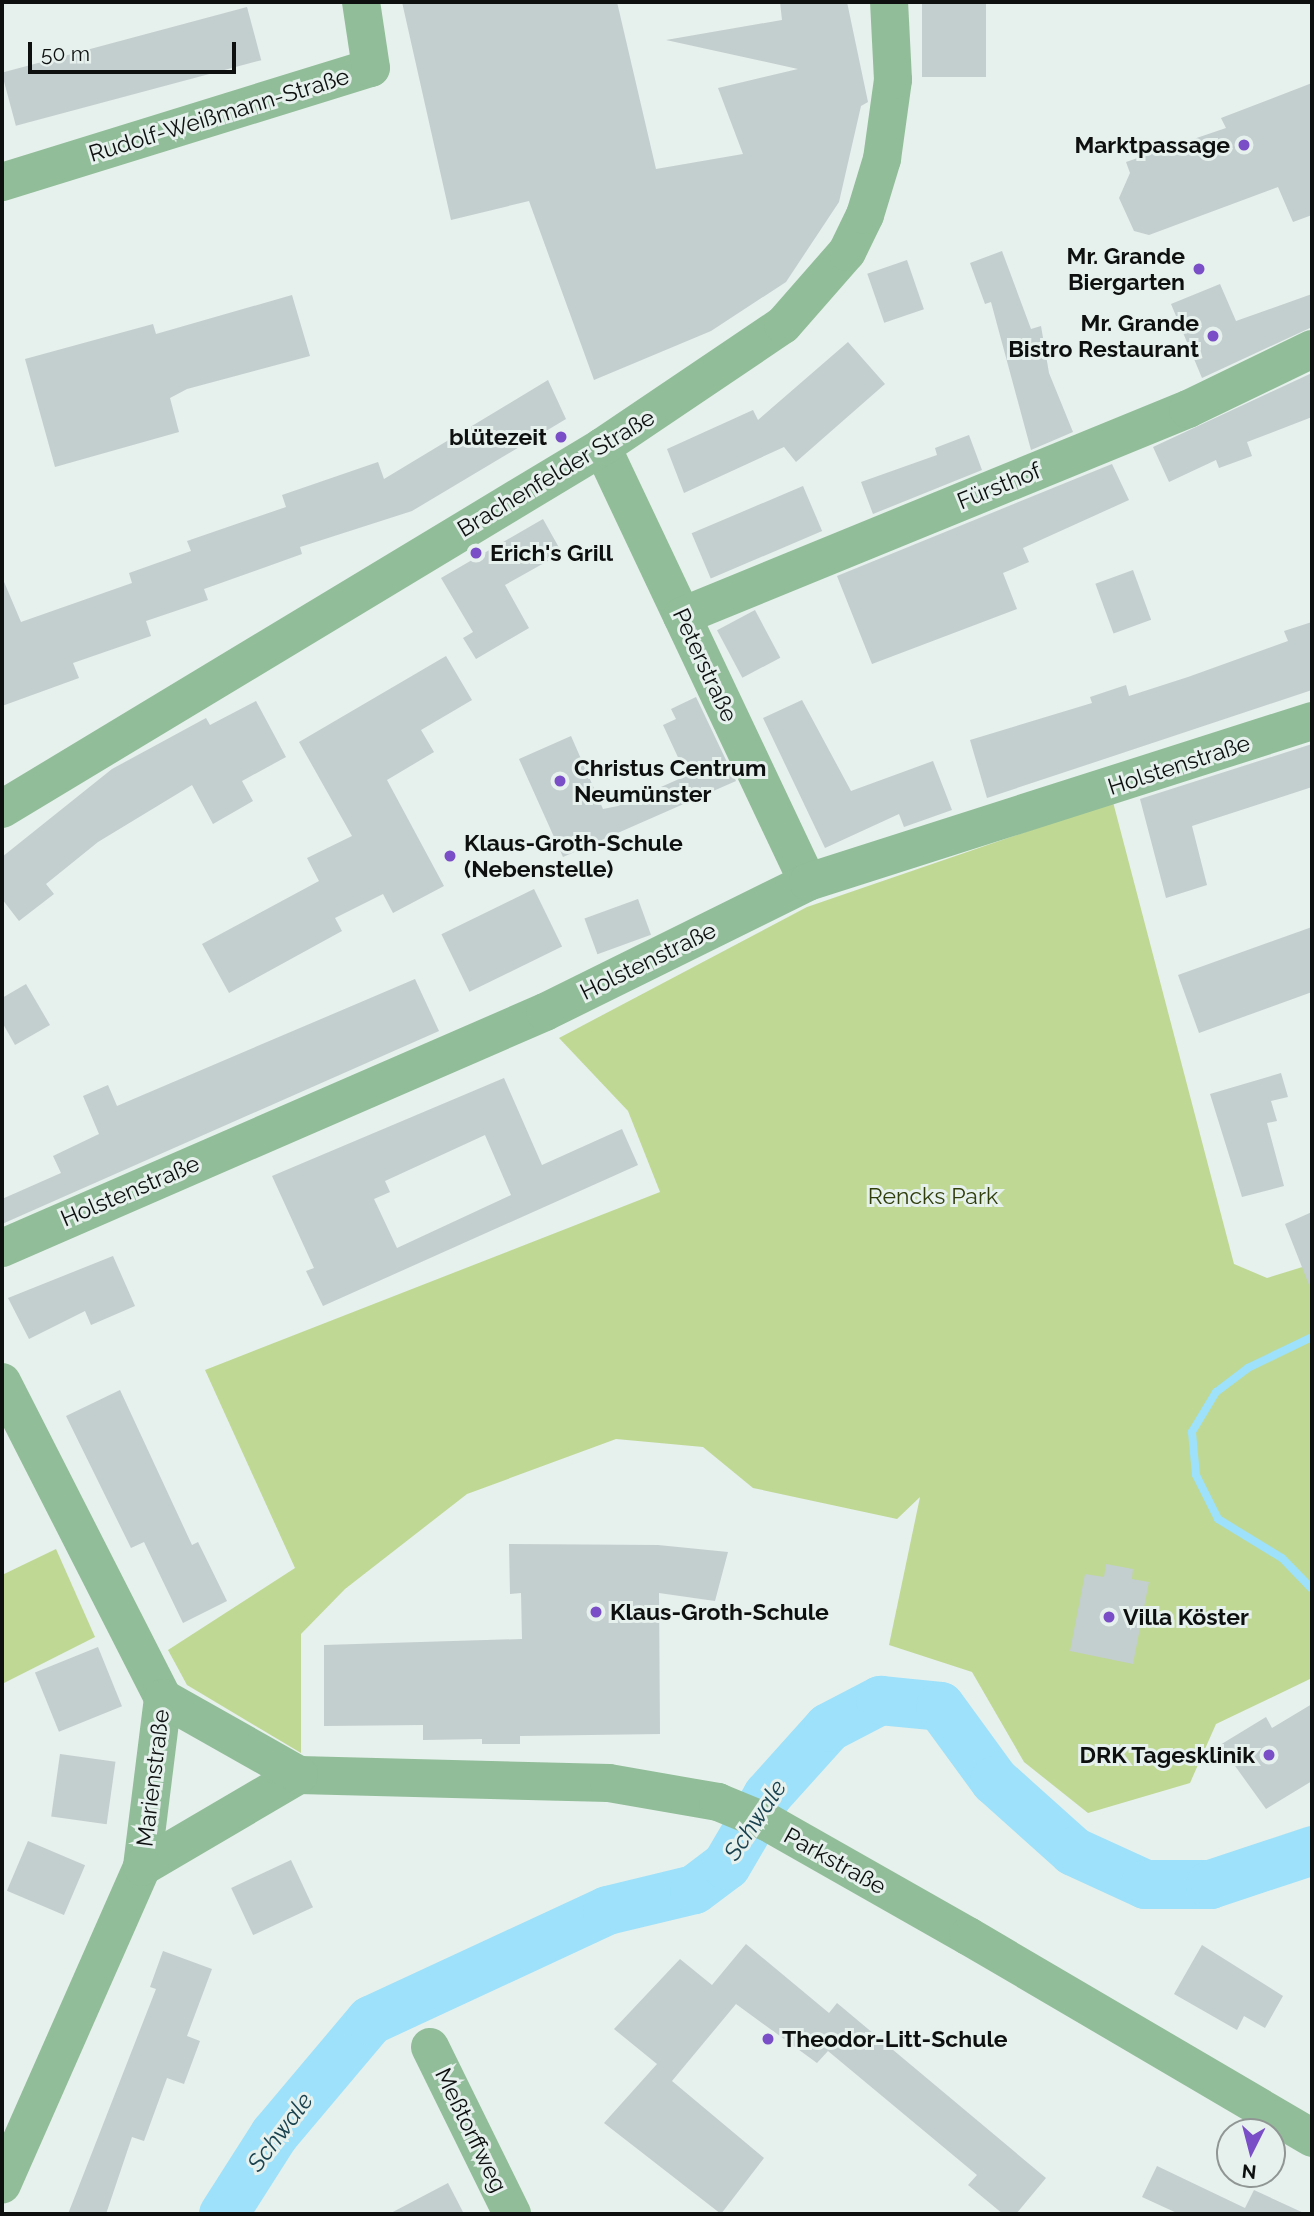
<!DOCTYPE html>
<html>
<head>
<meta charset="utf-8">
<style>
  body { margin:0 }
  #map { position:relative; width:1314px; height:2216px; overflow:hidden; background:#e6f0ed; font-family:Raleway,sans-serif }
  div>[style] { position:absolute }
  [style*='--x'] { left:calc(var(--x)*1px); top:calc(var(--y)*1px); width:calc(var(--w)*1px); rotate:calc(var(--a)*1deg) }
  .green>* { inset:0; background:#bfd894 }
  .stream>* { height:8px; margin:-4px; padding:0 4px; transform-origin:4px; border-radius:4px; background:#9de1fa }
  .river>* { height:49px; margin:-24.5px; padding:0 24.5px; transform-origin:24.5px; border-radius:24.5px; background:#9de1fa }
  .building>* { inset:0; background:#c3cece; transform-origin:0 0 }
  .minor>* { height:38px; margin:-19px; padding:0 19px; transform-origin:19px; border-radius:19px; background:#91bd98 }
  .dots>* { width:19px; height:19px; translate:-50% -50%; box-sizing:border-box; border:4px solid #e6f0ed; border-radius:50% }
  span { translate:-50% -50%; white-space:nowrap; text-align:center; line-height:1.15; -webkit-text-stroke:6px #e6f0ed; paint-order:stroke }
  .street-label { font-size:23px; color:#0d100f }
  .poi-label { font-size:23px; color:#0d100f; font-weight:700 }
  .right { translate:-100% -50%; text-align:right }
  .left { translate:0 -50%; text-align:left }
  .park-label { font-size:23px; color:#2f3d0a }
  .water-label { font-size:24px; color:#1a424f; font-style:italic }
  .frame { position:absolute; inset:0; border:4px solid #0d100f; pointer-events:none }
  .north { position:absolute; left:1216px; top:2118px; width:70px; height:70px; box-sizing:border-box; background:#e6f0ed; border:2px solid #8f9694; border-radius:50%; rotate:186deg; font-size:19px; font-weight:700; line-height:28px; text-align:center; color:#0d100f }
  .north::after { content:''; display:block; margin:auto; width:24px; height:32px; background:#7a4ec7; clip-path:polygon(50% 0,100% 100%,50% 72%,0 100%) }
  .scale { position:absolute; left:28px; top:42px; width:208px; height:32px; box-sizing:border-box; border:4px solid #0d100f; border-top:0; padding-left:9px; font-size:21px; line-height:24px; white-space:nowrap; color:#0d100f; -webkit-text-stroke:5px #e6f0ed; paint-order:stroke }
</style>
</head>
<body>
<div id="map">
  <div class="green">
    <i style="clip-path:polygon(1113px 802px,1234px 1264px,1267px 1278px,1312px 1264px,1312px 1678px,1216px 1724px,1190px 1783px,1088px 1813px,1024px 1762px,972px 1672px,889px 1645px,920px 1497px,897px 1519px,753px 1488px,703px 1447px,616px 1439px,467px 1494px,345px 1589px,301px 1634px,301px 1753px,187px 1685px,168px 1650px,295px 1568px,205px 1370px,660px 1192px,628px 1111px,559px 1038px,807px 907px)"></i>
    <i style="clip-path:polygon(56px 1549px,95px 1637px,2px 1684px,2px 1575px)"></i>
  </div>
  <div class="stream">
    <i style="--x:1312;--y:1337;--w:71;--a:154.2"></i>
    <i style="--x:1248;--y:1368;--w:40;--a:143"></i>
    <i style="--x:1216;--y:1392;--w:47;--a:121"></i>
    <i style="--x:1192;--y:1432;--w:43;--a:84.7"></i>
    <i style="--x:1196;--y:1475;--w:49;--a:63.4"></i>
    <i style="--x:1218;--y:1519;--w:75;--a:31.4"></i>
    <i style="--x:1282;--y:1558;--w:43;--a:45.9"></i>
  </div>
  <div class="river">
    <i style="--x:223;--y:2214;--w:95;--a:-57.5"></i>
    <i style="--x:274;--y:2134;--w:149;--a:-49.9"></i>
    <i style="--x:370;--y:2020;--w:261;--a:-24.9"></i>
    <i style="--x:607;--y:1910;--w:89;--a:-13.6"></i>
    <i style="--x:694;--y:1889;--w:40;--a:-37"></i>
    <i style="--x:726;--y:1865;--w:81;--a:-59.6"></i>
    <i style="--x:767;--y:1795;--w:91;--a:-48.1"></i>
    <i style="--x:828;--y:1727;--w:59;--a:-27.4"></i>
    <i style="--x:880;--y:1700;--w:60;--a:5.7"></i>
    <i style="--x:940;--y:1706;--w:92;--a:53.9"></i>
    <i style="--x:994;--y:1780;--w:106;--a:41.9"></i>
    <i style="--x:1073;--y:1851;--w:79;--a:24.6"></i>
    <i style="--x:1145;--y:1884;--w:65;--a:0"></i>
    <i style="--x:1210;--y:1884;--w:108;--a:-18.4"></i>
  </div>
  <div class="building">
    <i style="clip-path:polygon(402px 2px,617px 2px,656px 169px,743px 154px,718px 88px,798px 69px,666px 40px,782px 20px,780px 2px,847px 2px,868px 102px,861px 106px,839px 202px,786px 282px,711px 331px,594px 380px,529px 201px,451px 220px)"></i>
    <i style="left:922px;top:2px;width:64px;height:75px"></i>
    <i style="left:247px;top:7px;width:55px;height:254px;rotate:75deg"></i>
    <i style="clip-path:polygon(1312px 83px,1312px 215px,1293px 222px,1278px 187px,1149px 235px,1134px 231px,1119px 198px,1130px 173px,1126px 162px,1226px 128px,1221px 118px)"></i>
    <i style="clip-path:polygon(1002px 251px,1031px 329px,1041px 326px,1049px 373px,1073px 432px,1031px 450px,991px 302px,985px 304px,970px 263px)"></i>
    <i style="left:907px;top:260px;width:52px;height:42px;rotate:71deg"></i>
    <i style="clip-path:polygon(1220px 284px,1236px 321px,1312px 294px,1312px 327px,1202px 378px,1171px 304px)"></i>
    <i style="clip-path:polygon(292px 295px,310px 356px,187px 389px,170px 398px,179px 432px,55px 467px,25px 359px,153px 324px,156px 334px)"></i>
    <i style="clip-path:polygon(848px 342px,885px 384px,796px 462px,784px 447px,684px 493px,667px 449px,753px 410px,758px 420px)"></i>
    <i style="clip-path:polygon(1312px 373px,1312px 417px,1247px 442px,1252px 456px,1219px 468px,1216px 460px,1169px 482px,1153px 447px)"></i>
    <i style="clip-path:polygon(548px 380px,566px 419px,412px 511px,300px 547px,302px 554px,204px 589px,208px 600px,146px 621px,151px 636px,73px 663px,79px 678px,2px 706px,2px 577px,21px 622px,132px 583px,129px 573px,191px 551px,187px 541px,286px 507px,282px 495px,378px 462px,384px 479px)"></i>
    <i style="clip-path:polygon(969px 435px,982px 470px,873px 514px,861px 482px,937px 455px,935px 448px)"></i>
    <i style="clip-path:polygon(1112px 464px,1129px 500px,1023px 548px,1029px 562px,1003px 573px,1017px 609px,872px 664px,837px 576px)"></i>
    <i style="left:803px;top:486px;width:49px;height:121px;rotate:67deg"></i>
    <i style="clip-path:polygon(543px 519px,562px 553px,505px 585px,529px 628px,476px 659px,463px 638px,473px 632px,441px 578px)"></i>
    <i style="left:1133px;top:570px;width:53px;height:40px;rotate:70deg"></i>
    <i style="left:755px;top:610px;width:54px;height:43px;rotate:62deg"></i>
    <i style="clip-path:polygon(1312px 622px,1312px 690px,987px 798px,970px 740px,1092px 703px,1090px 697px,1126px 685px,1129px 696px,1188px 677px,1288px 641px,1284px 631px)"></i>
    <i style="clip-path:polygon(446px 656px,472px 700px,421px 730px,434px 752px,387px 780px,444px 886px,393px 913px,383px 894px,335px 918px,342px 931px,229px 993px,202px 944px,319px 881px,307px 858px,352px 836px,299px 742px)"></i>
    <i style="clip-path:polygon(696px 697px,736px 781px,563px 857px,519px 759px,571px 736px,603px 809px,618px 806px,679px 779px,676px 772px,683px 768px,663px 725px,676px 719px,671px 709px)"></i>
    <i style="clip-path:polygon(802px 700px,851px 791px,933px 761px,952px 810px,904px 827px,899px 814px,825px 848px,763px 718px)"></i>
    <i style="clip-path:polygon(256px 701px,286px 757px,242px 781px,253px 801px,213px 824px,192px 785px,98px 842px,46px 884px,54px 894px,19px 921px,2px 899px,2px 857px,112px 769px,206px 718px,210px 725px)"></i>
    <i style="clip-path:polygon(1312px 744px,1312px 787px,1192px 826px,1207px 885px,1166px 898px,1140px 799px)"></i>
    <i style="left:534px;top:889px;width:64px;height:103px;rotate:64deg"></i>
    <i style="left:638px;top:899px;width:38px;height:57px;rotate:70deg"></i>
    <i style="clip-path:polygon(1312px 927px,1312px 992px,1199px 1033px,1178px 975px)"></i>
    <i style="clip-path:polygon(415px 979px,439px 1031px,2px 1224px,2px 1199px,61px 1173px,53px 1156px,99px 1134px,83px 1096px,108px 1085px,117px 1106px)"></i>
    <i style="clip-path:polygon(26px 984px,50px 1025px,15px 1045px,2px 1022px,2px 998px)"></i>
    <i style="clip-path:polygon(1281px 1073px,1288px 1097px,1271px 1101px,1277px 1121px,1267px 1123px,1284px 1186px,1242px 1197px,1210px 1094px)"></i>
    <i style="clip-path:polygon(evenodd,504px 1078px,542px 1165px,622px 1129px,638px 1165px,323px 1306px,306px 1271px,314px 1268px,272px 1176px,504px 1078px,485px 1135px,511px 1195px,397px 1248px,374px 1199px,390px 1192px,385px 1181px,485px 1135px)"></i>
    <i style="clip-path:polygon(1312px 1212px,1312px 1289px,1311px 1290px,1285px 1224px)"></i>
    <i style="clip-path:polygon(113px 1256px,135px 1306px,91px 1325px,85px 1311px,29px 1339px,8px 1298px)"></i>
    <i style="clip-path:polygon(120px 1390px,192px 1545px,198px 1542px,227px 1601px,183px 1623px,144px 1542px,131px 1548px,66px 1416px)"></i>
    <i style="clip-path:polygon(509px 1544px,658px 1545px,728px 1552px,715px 1601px,659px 1593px,660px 1734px,520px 1736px,520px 1744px,482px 1744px,482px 1739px,423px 1740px,423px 1725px,324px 1726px,324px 1645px,522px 1639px,521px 1593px,510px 1594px)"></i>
    <i style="clip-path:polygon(1106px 1564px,1133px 1569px,1132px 1579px,1149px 1582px,1133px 1664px,1070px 1651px,1085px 1574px,1104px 1577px)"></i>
    <i style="left:98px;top:1647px;width:64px;height:68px;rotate:68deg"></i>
    <i style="clip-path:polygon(1312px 1704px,1312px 1781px,1266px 1809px,1220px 1745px,1266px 1717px,1272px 1728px)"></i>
    <i style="left:60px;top:1754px;width:56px;height:63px;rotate:8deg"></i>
    <i style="left:28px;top:1841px;width:62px;height:54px;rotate:23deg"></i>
    <i style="left:291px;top:1860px;width:52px;height:66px;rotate:65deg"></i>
    <i style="clip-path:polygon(746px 1944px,829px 2013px,837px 2003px,1046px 2178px,1016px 2214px,1003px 2214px,968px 2185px,977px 2175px,828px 2051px,817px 2063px,736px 2004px,672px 2081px,764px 2158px,721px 2214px,604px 2123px,657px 2064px,614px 2029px,680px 1959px,712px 1985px)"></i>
    <i style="clip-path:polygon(1202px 1945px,1283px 1996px,1265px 2028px,1244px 2016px,1237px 2030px,1174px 1994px)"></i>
    <i style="clip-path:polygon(163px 1951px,212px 1969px,187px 2036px,200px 2041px,184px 2084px,167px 2078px,144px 2141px,132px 2137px,106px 2214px,68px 2214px,156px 1989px,150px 1987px)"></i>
    <i style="clip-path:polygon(1157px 2166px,1245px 2208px,1254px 2190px,1306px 2214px,1179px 2214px,1142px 2197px)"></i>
    <i style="clip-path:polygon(448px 2183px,464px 2214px,389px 2214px)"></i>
  </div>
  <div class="minor">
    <i style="--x:2;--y:182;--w:386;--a:-17.2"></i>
    <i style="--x:371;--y:68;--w:67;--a:-98.6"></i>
    <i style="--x:602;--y:447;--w:481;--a:64.7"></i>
    <i style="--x:682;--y:616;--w:547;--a:-22.25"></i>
    <i style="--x:1188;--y:409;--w:138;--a:-25.8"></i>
    <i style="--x:2;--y:809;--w:701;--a:-31.1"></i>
    <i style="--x:602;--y:447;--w:218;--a:-34"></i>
    <i style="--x:783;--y:325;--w:97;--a:-48.8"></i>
    <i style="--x:847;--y:252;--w:41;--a:-64.1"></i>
    <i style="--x:865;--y:215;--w:59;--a:-73.1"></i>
    <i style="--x:882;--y:159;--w:80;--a:-82.1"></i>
    <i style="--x:893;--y:80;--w:78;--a:-92.9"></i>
    <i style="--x:2;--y:1248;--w:592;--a:-23.49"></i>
    <i style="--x:545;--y:1012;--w:293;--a:-26.3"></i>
    <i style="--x:808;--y:882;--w:529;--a:-17.72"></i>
    <i style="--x:2;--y:1382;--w:355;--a:63"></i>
    <i style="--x:163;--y:1698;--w:170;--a:97.1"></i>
    <i style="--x:142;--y:1867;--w:347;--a:113.8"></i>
    <i style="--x:299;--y:1775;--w:310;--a:1.5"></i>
    <i style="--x:609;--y:1783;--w:111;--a:9.9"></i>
    <i style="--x:718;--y:1802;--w:55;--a:22.4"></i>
    <i style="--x:769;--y:1823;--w:229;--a:29.6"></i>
    <i style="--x:968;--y:1936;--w:399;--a:30.4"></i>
    <i style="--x:142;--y:1867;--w:182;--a:-30.4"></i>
    <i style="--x:299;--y:1775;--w:156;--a:-150.5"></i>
    <i style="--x:430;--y:2047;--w:186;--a:63.8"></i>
  </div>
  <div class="dots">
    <i style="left:1244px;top:145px;background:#7a4ec7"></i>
    <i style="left:1199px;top:269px;background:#7a4ec7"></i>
    <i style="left:1213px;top:336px;background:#7a4ec7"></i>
    <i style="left:561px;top:437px;background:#7a4ec7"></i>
    <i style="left:476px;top:553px;background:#7a4ec7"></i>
    <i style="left:560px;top:781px;background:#7a4ec7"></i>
    <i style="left:450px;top:856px;background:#7a4ec7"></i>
    <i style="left:596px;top:1612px;background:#7a4ec7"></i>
    <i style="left:1109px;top:1617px;background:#7a4ec7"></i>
    <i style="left:1269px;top:1755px;background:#7a4ec7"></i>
    <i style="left:768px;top:2039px;background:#7a4ec7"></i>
  </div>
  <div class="street-label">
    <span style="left:219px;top:115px;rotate:-17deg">Rudolf-Weißmann-Straße</span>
    <span style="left:556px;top:473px;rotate:-31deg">Brachenfelder Straße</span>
    <span style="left:999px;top:486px;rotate:-22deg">Fürsthof</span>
    <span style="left:705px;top:665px;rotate:65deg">Peterstraße</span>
    <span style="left:1179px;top:765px;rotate:-18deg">Holstenstraße</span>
    <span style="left:648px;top:961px;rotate:-26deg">Holstenstraße</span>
    <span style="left:130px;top:1191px;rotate:-23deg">Holstenstraße</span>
    <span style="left:153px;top:1778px;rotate:-83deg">Marienstraße</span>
    <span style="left:835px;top:1861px;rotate:29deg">Parkstraße</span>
    <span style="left:471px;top:2130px;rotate:64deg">Meßtorffweg</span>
  </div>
  <div class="poi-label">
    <span class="right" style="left:1230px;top:145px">Marktpassage</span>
    <span class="right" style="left:1185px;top:269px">Mr. Grande<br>Biergarten</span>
    <span class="right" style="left:1199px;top:336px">Mr. Grande<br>Bistro Restaurant</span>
    <span class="right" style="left:547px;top:437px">blütezeit</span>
    <span class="left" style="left:490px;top:553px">Erich's Grill</span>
    <span class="left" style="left:574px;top:781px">Christus Centrum<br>Neumünster</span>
    <span class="left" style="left:464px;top:856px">Klaus-Groth-Schule<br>(Nebenstelle)</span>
    <span class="left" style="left:610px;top:1612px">Klaus-Groth-Schule</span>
    <span class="left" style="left:1123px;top:1617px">Villa Köster</span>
    <span class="right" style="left:1255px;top:1755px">DRK Tagesklinik</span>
    <span class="left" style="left:782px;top:2039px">Theodor-Litt-Schule</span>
  </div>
  <div class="park-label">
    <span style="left:933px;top:1196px">Rencks Park</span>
  </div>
  <div class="water-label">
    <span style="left:755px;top:1820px;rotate:-56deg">Schwale</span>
    <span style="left:280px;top:2132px;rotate:-53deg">Schwale</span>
  </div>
  <div class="frame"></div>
  <div class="north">N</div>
  <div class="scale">50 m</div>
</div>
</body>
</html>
